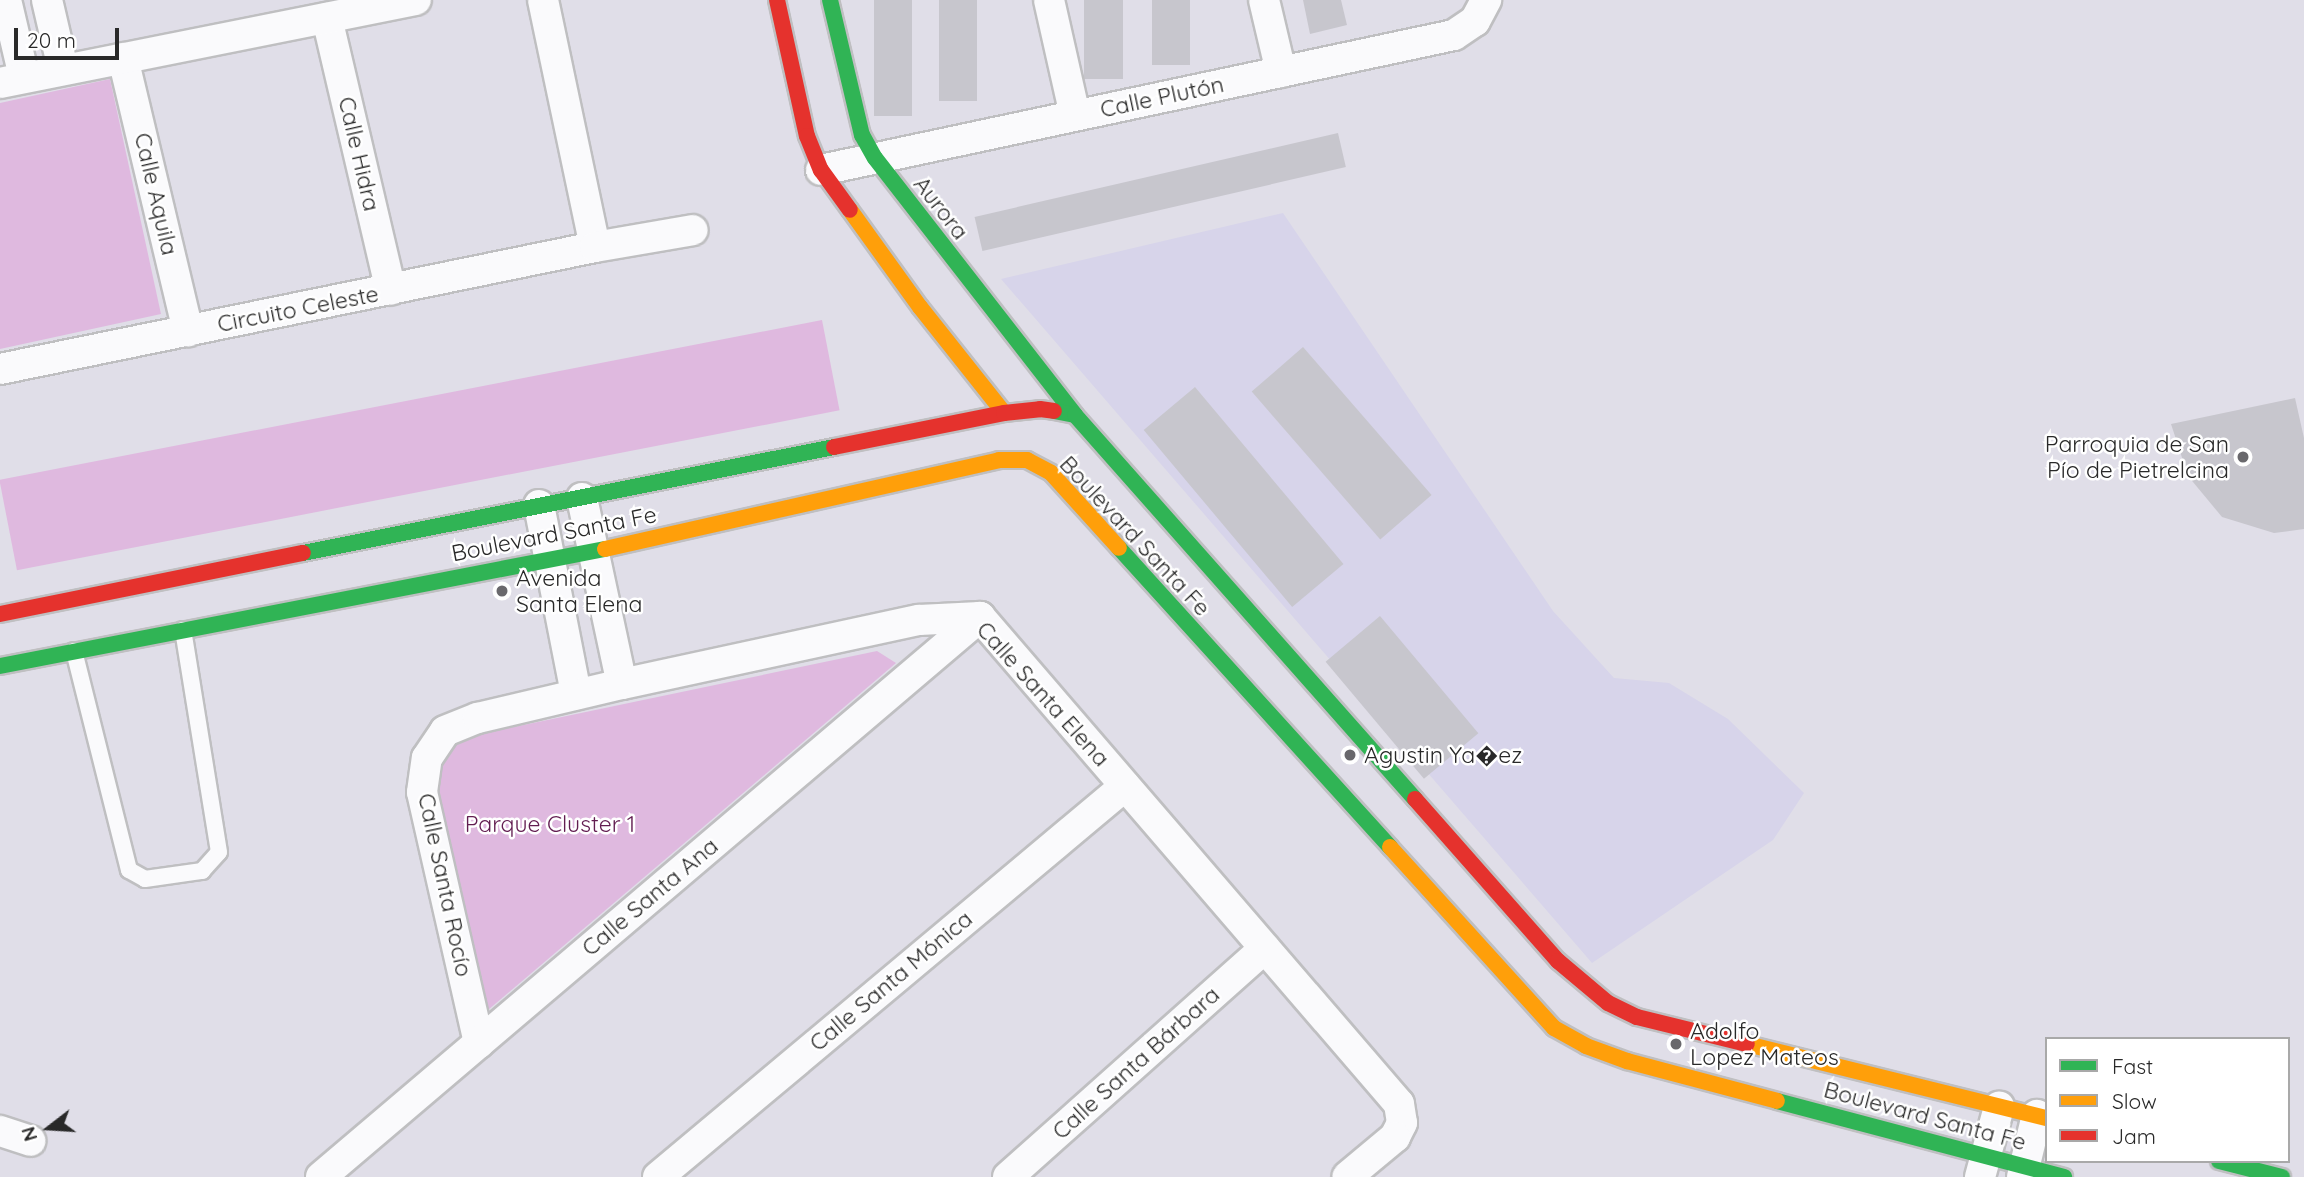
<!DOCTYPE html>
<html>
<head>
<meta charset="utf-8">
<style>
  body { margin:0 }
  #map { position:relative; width:2304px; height:1177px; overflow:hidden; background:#e0dee8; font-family:Quicksand,sans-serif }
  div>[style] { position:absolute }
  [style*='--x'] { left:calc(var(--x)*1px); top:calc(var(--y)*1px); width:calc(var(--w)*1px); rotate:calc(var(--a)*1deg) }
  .education>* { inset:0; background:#d7d4ea }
  .green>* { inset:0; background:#dfb9df; transform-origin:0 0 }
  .building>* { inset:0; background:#c7c6cd; transform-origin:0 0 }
  .roads { filter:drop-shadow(2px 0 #bfbfc1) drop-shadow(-2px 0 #bfbfc1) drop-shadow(0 2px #bfbfc1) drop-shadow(0 -2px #bfbfc1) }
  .lane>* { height:16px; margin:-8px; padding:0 8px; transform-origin:8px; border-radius:8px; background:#fafafc }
  .street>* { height:30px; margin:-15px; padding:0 15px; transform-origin:15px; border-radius:15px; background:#fafafc }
  .fast>* { height:16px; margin:-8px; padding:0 8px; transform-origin:8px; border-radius:8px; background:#30b455 }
  .slow>* { height:16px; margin:-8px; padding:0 8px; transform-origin:8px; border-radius:8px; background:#ff9f0a }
  .jam>* { height:16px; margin:-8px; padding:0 8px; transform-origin:8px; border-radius:8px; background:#e5322d }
  .dots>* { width:19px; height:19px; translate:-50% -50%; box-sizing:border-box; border:4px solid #fff; border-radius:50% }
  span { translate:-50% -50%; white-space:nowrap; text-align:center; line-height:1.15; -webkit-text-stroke:5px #fff; paint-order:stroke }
  .street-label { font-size:23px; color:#292929 }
  .poi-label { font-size:23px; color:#292929 }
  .right { translate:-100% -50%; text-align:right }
  .left { translate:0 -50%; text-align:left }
  .park-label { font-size:23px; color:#621d51 }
  .legend { position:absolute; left:2045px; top:1037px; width:245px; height:126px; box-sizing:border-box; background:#fff; border:2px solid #a9a9a9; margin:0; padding:9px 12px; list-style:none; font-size:21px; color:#292929 }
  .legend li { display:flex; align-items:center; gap:14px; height:35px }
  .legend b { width:35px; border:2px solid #a9a9a9 }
  .north { position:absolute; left:14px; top:1093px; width:70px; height:70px; -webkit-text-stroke:5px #fff; paint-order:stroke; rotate:253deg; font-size:19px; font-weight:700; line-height:28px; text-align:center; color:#292929 }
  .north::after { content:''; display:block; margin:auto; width:24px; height:32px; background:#292929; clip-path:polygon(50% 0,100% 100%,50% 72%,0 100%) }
  .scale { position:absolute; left:14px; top:28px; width:105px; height:32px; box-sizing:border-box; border:4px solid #292929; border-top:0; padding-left:9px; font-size:21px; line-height:24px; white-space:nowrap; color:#292929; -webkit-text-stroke:5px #fff; paint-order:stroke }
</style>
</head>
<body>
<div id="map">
  <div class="education">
    <i style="clip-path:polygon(1283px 213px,1553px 611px,1614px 678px,1669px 683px,1728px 719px,1804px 793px,1773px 840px,1592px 963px,1001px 279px)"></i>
  </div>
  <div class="green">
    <i style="clip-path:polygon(110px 79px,161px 314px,0 349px,0 103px)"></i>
    <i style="left:822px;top:320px;width:92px;height:838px;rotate:79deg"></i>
    <i style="clip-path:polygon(877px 651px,896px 663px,488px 1010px,438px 799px,439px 763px,461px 738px)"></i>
  </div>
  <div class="building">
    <i style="left:874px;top:0;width:38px;height:116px"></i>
    <i style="left:939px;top:0;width:38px;height:101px"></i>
    <i style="left:1084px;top:0;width:39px;height:79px"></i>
    <i style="left:1152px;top:0;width:38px;height:65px"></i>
    <i style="clip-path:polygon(1303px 0,1341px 0,1347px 25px,1310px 34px)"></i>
    <i style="left:1338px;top:133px;width:35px;height:373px;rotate:77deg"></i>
    <i style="left:1303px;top:347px;width:196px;height:68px;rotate:49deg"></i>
    <i style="left:1195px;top:387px;width:231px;height:67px;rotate:50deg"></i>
    <i style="clip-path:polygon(2295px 398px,2304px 438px,2304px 529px,2274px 533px,2222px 517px,2188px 476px,2171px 424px)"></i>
    <i style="left:1380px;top:616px;width:153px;height:71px;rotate:50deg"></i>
  </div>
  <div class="roads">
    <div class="lane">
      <i style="--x:74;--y:651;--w:226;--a:75.9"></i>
      <i style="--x:129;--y:870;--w:18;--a:29"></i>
      <i style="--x:145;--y:879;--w:58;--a:-8"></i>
      <i style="--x:202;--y:871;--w:25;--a:-48"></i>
      <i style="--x:219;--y:852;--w:225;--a:-99.2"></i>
    </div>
    <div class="street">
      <i style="--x:6;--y:0;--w:79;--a:76.8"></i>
      <i style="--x:47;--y:0;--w:71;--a:76.9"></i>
      <i style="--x:543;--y:0;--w:252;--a:78.1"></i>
      <i style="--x:1049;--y:0;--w:118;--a:77.3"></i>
      <i style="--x:1264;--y:0;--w:74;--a:76.7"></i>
      <i style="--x:327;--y:18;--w:279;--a:76.8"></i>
      <i style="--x:123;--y:58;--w:281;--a:76.6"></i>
      <i style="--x:0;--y:83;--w:424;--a:-11.3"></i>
      <i style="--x:821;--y:170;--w:647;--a:-12.04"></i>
      <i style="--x:1454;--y:35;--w:25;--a:-34"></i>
      <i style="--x:1475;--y:21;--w:24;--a:-62"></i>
      <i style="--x:0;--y:369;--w:607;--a:-11.59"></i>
      <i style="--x:595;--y:247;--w:99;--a:-9.8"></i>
      <i style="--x:582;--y:498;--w:190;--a:77.9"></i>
      <i style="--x:539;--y:505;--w:193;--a:78.9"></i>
      <i style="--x:479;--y:1043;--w:257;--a:-102.8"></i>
      <i style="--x:422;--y:792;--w:34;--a:-82"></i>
      <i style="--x:427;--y:758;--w:32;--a:-56"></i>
      <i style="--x:445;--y:731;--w:35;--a:-22"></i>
      <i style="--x:478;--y:718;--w:148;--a:-13.3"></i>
      <i style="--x:622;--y:684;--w:304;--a:-12.2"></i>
      <i style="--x:919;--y:620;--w:61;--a:-2.8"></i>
      <i style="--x:980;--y:617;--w:642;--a:49.29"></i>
      <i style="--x:1399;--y:1104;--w:19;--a:81"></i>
      <i style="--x:1402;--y:1123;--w:16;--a:117"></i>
      <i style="--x:1395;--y:1137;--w:62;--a:140.2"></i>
      <i style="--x:0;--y:1131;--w:32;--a:18"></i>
      <i style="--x:321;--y:1177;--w:865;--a:-40.36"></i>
      <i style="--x:658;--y:1177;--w:609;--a:-39.94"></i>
      <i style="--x:1008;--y:1177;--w:344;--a:-41.7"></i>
      <i style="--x:1980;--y:1177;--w:73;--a:-74.8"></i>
      <i style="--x:2022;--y:1177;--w:64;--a:-76.4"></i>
    </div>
    <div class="fast">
      <i style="--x:830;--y:0;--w:139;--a:76.7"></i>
      <i style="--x:862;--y:135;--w:26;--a:61"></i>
      <i style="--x:875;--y:158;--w:326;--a:52.1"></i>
      <i style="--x:1054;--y:411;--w:21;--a:11"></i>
      <i style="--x:1075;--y:415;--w:513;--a:48.48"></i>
      <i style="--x:1119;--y:548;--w:404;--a:47.8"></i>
      <i style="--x:303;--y:553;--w:541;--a:-11.29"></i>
      <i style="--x:0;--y:666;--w:616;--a:-10.95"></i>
      <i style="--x:1777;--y:1101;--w:297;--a:14.8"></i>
      <i style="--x:2219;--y:1161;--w:65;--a:14.3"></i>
    </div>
    <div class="slow">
      <i style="--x:850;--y:210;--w:120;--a:54.2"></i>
      <i style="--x:920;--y:307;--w:135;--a:51.6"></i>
      <i style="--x:605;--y:549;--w:404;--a:-12.7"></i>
      <i style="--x:999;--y:460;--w:28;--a:0"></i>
      <i style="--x:1027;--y:460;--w:27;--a:28"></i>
      <i style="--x:1051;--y:473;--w:101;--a:47.8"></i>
      <i style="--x:1390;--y:847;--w:244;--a:47.8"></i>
      <i style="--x:1554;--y:1028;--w:37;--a:29"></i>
      <i style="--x:1586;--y:1046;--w:44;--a:20.1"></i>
      <i style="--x:1627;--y:1061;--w:155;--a:14.9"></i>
      <i style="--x:1747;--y:1044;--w:309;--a:13.9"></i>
    </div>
    <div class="jam">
      <i style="--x:777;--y:0;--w:139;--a:77.6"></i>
      <i style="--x:807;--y:136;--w:37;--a:68"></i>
      <i style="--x:821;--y:170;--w:49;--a:54.1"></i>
      <i style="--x:834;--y:447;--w:173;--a:-11.3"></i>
      <i style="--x:1004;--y:413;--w:36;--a:-6"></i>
      <i style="--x:1040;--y:409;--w:14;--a:8"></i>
      <i style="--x:0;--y:614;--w:309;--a:-11.4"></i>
      <i style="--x:1415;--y:799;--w:216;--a:48.6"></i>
      <i style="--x:1558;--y:961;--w:65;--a:40"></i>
      <i style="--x:1608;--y:1003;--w:32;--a:26"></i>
      <i style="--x:1637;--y:1017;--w:113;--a:13.8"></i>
    </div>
  </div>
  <div class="dots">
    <i style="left:2243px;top:457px;background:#69686c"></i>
    <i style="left:502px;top:591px;background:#69686c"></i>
    <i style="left:1350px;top:755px;background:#69686c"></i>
    <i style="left:1676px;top:1044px;background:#69686c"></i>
  </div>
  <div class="street-label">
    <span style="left:1162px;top:97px;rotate:-12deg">Calle Plutón</span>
    <span style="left:359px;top:154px;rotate:77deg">Calle Hidra</span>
    <span style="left:156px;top:194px;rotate:77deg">Calle Aquila</span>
    <span style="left:941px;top:208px;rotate:52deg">Aurora</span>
    <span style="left:298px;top:309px;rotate:-11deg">Circuito Celeste</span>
    <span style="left:554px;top:534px;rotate:-11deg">Boulevard Santa Fe</span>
    <span style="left:1135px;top:536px;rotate:47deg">Boulevard Santa Fe</span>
    <span style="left:1043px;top:694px;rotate:48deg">Calle Santa Elena</span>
    <span style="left:445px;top:885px;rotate:78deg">Calle Santa Rocío</span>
    <span style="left:650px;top:897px;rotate:-40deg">Calle Santa Ana</span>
    <span style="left:891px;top:981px;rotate:-40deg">Calle Santa Mónica</span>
    <span style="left:1136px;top:1063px;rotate:-42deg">Calle Santa Bárbara</span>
    <span style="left:1925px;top:1116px;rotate:15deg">Boulevard Santa Fe</span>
  </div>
  <div class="poi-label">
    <span class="right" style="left:2229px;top:457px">Parroquia de San<br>Pío de Pietrelcina</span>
    <span class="left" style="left:516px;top:591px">Avenida<br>Santa Elena</span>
    <span class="left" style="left:1364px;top:755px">Agustin Ya�ez</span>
    <span class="left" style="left:1690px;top:1044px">Adolfo<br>Lopez Mateos</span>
  </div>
  <div class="park-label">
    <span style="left:550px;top:824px">Parque Cluster 1</span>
  </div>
  <ul class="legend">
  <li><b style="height:9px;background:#30b455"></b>Fast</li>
  <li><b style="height:9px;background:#ff9f0a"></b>Slow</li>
  <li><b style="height:9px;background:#e5322d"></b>Jam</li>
  </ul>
  <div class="north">N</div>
  <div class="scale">20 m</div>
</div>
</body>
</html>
